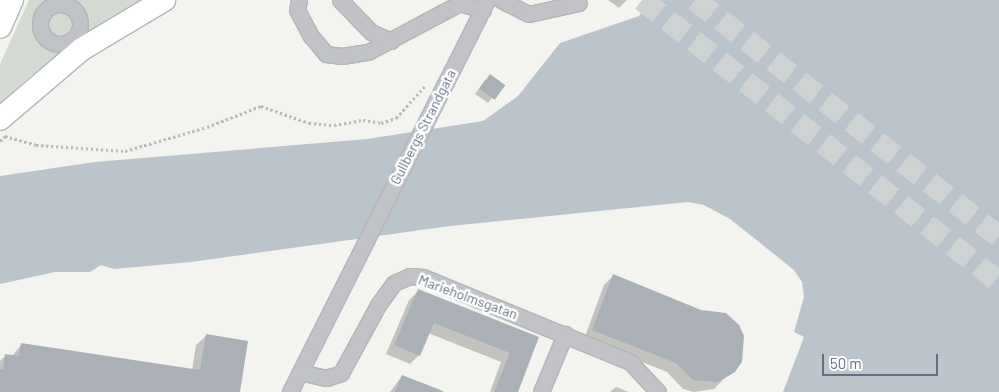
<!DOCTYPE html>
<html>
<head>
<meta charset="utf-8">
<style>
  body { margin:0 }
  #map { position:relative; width:999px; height:392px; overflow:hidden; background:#f3f3ef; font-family:Barlow,sans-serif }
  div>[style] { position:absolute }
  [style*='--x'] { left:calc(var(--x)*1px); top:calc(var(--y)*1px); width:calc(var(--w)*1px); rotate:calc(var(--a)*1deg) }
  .green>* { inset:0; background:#d3dad1 }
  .water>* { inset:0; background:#bcc4cb }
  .shadow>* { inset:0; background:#0003 }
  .building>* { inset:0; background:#aab0b5; transform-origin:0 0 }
  .highway-tunnel>* { height:22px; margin-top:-11px; transform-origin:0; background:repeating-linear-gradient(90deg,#cfd2d3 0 22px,transparent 0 33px) }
  .path>* { height:2.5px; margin-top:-1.25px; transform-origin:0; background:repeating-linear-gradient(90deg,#b8babc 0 2.5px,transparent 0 5px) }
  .roads { filter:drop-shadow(1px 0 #b3b6b9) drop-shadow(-1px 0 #b3b6b9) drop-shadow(0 1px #b3b6b9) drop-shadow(0 -1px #b3b6b9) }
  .minor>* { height:15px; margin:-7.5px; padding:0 7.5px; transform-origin:7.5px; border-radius:7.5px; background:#c1c3c7 }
  .minor>.ring { margin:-7.5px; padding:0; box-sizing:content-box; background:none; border:15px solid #c1c3c7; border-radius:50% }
  .highway>* { height:22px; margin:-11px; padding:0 11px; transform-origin:11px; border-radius:11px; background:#fff }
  span { translate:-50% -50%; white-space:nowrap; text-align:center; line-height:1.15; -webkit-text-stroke:5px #fff; paint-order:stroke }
  .street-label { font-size:14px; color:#64707f }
  .scale { position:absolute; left:822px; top:354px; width:116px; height:22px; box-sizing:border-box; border:2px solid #64707f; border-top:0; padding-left:6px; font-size:15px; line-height:18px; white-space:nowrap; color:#64707f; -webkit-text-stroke:4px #fff; paint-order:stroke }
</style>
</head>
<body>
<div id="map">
  <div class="green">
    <i style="clip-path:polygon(29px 0,144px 0,64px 51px,29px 77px,0 106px,0 64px)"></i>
  </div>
  <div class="water">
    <i style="clip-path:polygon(651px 0,999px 0,999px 392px,783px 392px,804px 337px,794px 332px,804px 297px,802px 282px,794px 270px,730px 219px,704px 205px,688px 202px,450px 226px,191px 262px,114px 269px,101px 265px,90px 272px,55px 272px,0 284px,0 176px,95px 162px,367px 139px,483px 121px,518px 96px,560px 43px,639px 16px)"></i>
  </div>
  <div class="shadow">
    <i style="clip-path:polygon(608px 0,627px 0,619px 8px)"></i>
    <i style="clip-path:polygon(485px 80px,503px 85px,488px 103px,475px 94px)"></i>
    <i style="clip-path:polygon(614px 275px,741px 361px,714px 389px,694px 392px,683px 389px,667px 372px,584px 339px,604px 285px)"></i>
    <i style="clip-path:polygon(418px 291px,538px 338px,517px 392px,490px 392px,501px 362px,428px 333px,419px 355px,410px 364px,386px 354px,409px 300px)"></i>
    <i style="clip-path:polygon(206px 336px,239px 392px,0 392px,0 361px,6px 355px,12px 356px,22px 344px,192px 370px,196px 345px)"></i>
    <i style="clip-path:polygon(402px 376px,441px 392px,390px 392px)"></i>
    <i style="clip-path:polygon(616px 387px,629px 392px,610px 392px)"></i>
  </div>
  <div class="building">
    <i style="left:490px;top:74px;width:19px;height:18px;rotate:36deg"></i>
    <i style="clip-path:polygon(613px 274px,701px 310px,726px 313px,739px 325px,744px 336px,742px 362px,735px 372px,718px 382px,693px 380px,676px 363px,592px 330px)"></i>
    <i style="clip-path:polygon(418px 289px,539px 337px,518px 392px,494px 392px,510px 353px,434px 323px,420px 356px,394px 345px)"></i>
    <i style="clip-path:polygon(206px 334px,248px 341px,240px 392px,0 392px,0 369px,3px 370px,5px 354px,19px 356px,21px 343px,200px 370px)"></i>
    <i style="clip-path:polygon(402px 375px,443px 391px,443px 392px,395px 392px)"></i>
  </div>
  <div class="highway-tunnel">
    <i style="--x:642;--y:0;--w:455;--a:38.3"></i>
    <i style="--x:695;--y:0;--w:385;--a:37.9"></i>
  </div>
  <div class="path">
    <i style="--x:0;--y:141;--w:7;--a:-45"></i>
    <i style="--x:5;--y:136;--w:32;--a:16"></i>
    <i style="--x:36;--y:145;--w:89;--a:3.9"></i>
    <i style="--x:125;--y:151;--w:85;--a:-16.3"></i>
    <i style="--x:207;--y:127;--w:58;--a:-21.3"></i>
    <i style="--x:261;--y:106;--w:51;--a:19.5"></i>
    <i style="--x:309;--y:123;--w:25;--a:5"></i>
    <i style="--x:334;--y:125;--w:29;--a:-10"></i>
    <i style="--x:363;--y:120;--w:18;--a:9"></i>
    <i style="--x:381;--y:123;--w:16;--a:-18"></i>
    <i style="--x:396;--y:118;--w:43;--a:-47.8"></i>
  </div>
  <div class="roads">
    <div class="minor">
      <i style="--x:299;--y:0;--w:10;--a:101"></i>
      <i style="--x:297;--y:10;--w:30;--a:62"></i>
      <i style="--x:311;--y:36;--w:23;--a:50"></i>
      <i style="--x:326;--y:54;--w:16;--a:7"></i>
      <i style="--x:342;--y:56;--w:26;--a:-9"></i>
      <i style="--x:368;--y:52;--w:104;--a:-28"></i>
      <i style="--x:460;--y:3;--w:24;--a:17"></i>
      <i style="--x:340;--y:0;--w:45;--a:45.9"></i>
      <i style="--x:371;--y:32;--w:22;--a:24"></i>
      <i style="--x:501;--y:0;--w:31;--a:27"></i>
      <i style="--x:529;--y:14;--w:51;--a:-12.4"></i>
      <i class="ring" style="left:40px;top:4px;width:25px;height:25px"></i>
      <i style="--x:300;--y:372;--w:27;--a:13"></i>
      <i style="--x:326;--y:378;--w:16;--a:-18"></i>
      <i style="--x:341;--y:373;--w:77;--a:-61.4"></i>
      <i style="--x:378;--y:305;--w:27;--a:-54"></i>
      <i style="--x:394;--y:283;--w:17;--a:-24"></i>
      <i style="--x:410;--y:276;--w:13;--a:4"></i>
      <i style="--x:423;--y:277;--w:224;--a:22.3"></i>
      <i style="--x:630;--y:362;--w:41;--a:47"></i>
      <i style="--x:290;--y:392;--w:439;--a:-63.3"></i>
      <i style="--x:541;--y:392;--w:63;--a:-67.5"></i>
    </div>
    <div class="highway">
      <i style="--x:0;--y:27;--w:30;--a:-66"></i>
      <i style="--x:0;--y:119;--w:108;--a:-40.5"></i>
      <i style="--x:82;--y:49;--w:96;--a:-30.9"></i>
    </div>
  </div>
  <div class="street-label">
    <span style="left:423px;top:127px;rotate:-63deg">Gullbergs Strandgata</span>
    <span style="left:468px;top:297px;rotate:20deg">Marieholmsgatan</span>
  </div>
  <div class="scale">50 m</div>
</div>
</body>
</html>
